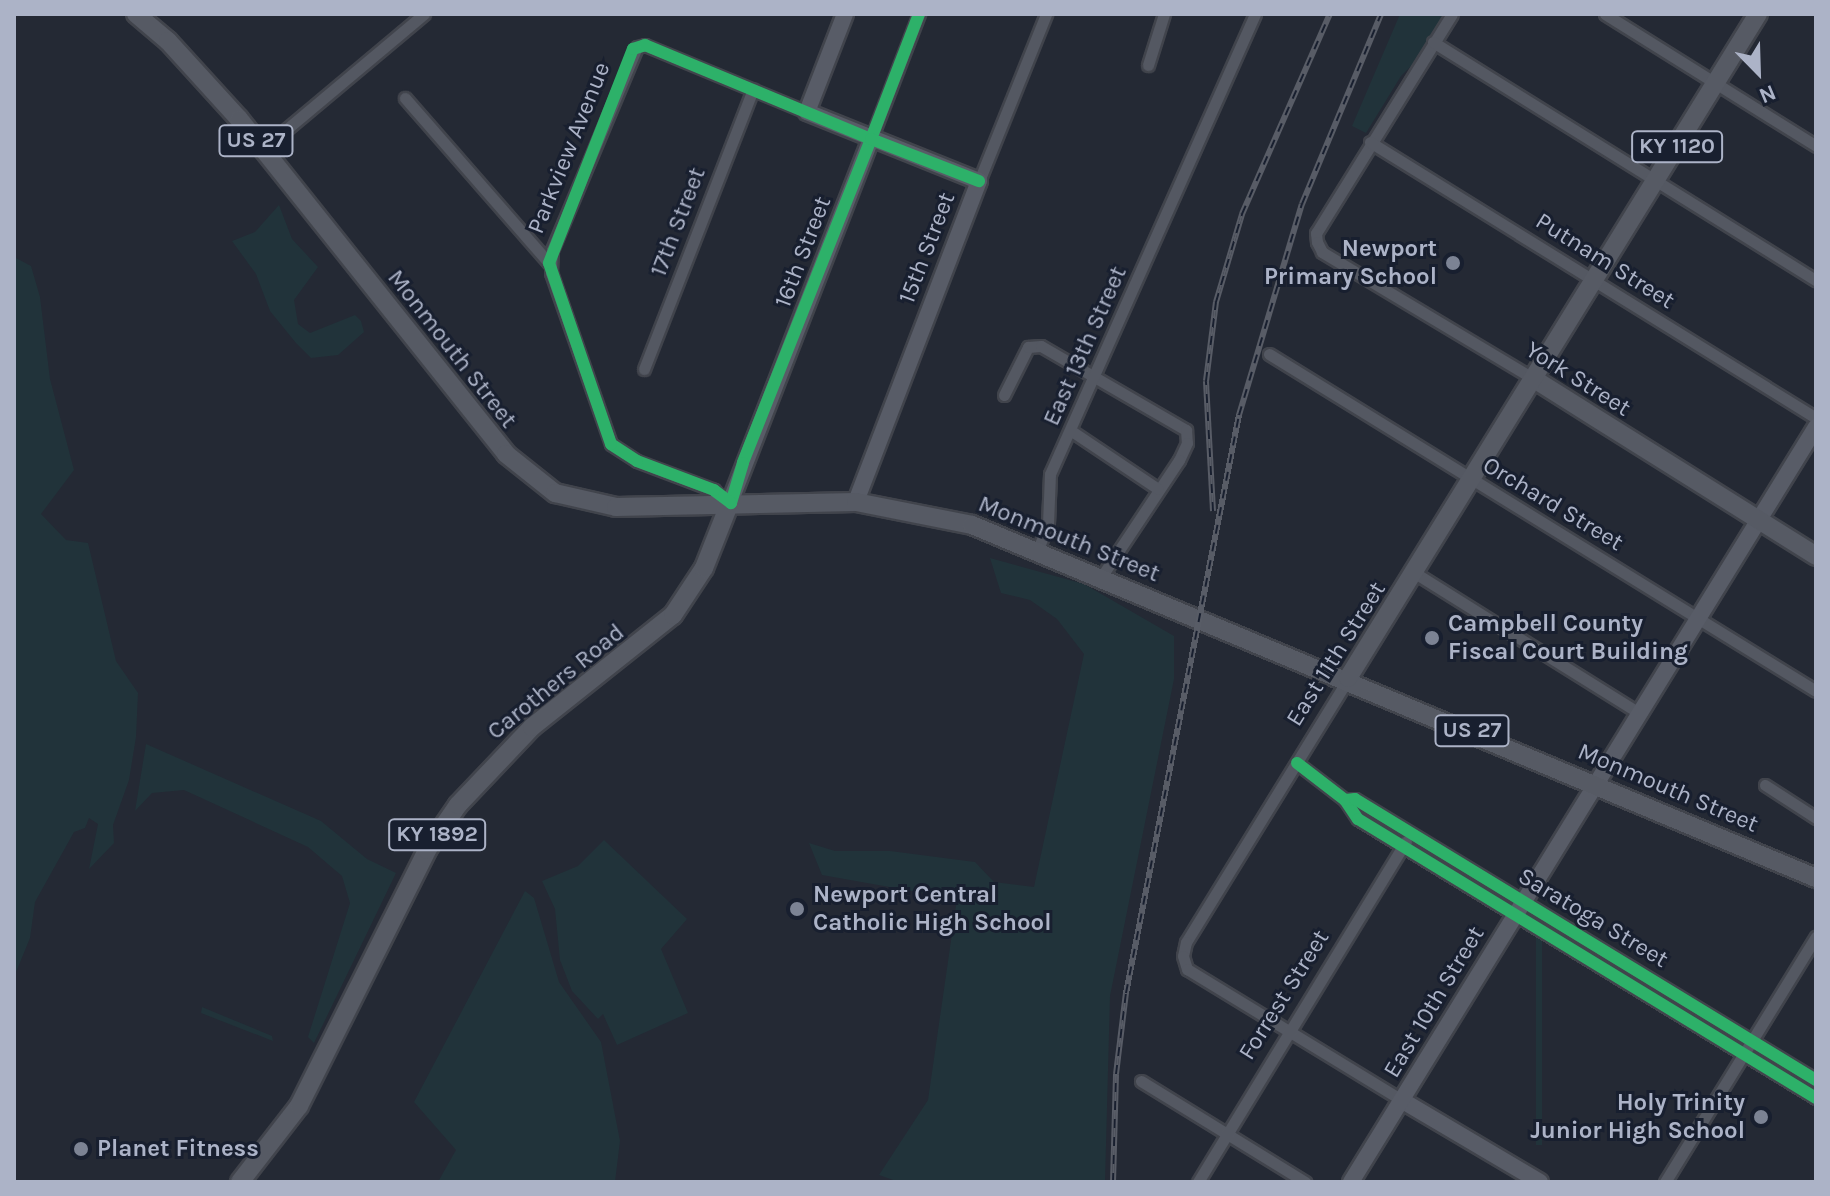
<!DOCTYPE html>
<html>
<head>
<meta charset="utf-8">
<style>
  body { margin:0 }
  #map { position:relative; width:1830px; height:1196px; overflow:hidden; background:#242934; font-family:Karla,sans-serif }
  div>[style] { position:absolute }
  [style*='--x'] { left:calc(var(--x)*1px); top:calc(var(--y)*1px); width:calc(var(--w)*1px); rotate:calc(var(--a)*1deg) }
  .green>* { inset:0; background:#21333a; transform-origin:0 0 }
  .roads { filter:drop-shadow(2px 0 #41444c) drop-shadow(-2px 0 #41444c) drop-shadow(0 2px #41444c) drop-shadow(0 -2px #41444c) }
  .street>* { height:11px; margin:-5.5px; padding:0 5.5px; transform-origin:5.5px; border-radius:5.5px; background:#545862 }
  .secondary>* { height:16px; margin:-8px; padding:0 8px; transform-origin:8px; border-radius:8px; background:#585c67 }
  .primary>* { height:18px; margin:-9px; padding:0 9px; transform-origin:9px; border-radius:9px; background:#565a64 }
  .rail>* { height:6px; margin-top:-3px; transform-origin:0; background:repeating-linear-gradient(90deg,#181f2f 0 9px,#585c66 0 18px); box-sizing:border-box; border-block:2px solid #585c66 }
  .cycleway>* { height:12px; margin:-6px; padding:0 6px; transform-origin:6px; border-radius:6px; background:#2db169 }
  .dots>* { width:22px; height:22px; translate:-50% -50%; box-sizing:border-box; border:4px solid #181f2f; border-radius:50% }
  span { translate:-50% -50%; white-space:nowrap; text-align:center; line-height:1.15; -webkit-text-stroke:6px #181f2f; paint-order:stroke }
  .shield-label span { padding:2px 6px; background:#181f2f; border:2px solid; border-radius:6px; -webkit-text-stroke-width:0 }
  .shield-label { font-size:22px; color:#acb3c7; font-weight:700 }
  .street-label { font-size:24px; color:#acb3c7 }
  .poi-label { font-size:24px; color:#acb3c7; font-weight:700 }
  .right { translate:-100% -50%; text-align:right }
  .left { translate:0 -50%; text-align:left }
  .frame { position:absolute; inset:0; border:16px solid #acb3c7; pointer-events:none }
  .north { position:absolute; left:1718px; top:32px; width:80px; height:80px; -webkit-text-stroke:6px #181f2f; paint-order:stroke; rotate:157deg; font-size:22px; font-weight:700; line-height:32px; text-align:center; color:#acb3c7 }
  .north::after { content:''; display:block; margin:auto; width:28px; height:36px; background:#acb3c7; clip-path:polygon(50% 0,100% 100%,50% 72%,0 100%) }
</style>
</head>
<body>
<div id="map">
  <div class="green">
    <i style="clip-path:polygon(1400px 14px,1443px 14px,1423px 54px,1401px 76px,1366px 133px,1352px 126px)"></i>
    <i style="clip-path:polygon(279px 205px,292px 239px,318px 267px,294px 300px,298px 324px,310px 333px,355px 315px,361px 321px,364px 332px,338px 355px,311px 358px,296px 343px,270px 311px,256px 274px,232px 241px,255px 232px)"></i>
    <i style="clip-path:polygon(14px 257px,31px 266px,40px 297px,50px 379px,74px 470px,41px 514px,66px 540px,88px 543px,116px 661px,138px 693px,136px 737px,129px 780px,113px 825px,114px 843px,89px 869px,98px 824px,89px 818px,85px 828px,74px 832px,35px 902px,30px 938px,14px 977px)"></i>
    <i style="clip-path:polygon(990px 558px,1084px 584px,1174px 636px,1174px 679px,1110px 996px,1105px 1182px,899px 1182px,879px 1175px,928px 1100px,957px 899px,822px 875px,809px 843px,835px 851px,890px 851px,975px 862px,994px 882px,1034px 887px,1084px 654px,1057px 619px,1030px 600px,1001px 593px)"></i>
    <i style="clip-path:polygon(146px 744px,321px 821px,367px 859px,396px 873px,314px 1043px,308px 1037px,350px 903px,342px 876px,308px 847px,184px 790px,152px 793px,135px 811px)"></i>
    <i style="clip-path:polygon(604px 840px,687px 919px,661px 949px,688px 1013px,617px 1045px,603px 1014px,598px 1019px,572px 991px,560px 960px,555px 909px,542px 881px,578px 866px)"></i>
    <i style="clip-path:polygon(525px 891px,534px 898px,559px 982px,601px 1042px,620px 1141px,615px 1182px,438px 1182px,456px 1150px,414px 1102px)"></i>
    <i style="left:1536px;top:919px;width:6px;height:226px"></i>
    <i style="clip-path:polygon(202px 1007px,272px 1036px,273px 1041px,201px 1013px)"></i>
  </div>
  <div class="roads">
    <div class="street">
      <i style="--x:1452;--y:14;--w:258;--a:121.8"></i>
      <i style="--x:1316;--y:233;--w:9;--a:84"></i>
      <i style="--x:1317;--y:242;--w:11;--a:63"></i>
      <i style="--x:1322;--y:252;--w:247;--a:30.9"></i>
      <i style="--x:1605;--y:14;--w:249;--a:32"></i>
      <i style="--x:1433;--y:42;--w:451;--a:31.9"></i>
      <i style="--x:1148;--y:65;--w:53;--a:-72.6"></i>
      <i style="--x:405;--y:98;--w:219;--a:48.9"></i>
      <i style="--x:871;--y:139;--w:134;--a:-69"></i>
      <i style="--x:1370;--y:142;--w:524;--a:31.75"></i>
      <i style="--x:263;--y:149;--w:210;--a:-40"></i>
      <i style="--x:979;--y:181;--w:180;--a:-68.1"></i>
      <i style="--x:1269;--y:354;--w:642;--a:31.64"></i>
      <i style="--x:644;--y:369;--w:300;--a:-68.7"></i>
      <i style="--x:1004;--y:395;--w:54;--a:-63.4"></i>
      <i style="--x:1028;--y:347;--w:13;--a:-4"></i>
      <i style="--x:1041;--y:346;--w:168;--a:30.1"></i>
      <i style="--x:1186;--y:430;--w:13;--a:86"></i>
      <i style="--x:1187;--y:443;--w:19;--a:115"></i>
      <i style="--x:1179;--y:460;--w:139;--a:123.6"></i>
      <i style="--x:1073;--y:432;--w:102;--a:33.8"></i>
      <i style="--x:728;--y:505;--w:21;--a:-133"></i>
      <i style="--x:714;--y:490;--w:82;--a:-159.4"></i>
      <i style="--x:637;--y:461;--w:31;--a:-147"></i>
      <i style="--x:611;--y:444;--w:181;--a:-109.3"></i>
      <i style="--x:551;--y:273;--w:23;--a:-88"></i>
      <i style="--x:552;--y:250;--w:220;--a:-67.3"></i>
      <i style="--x:637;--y:47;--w:8;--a:-14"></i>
      <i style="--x:645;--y:45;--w:175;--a:22.5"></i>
      <i style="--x:1038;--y:549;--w:27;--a:-68"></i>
      <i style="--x:1048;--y:524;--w:50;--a:-87.7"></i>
      <i style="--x:1050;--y:474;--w:504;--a:-65.98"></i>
      <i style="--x:1415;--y:573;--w:264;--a:32"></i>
      <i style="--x:1348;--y:679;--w:309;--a:121.6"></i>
      <i style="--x:1186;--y:942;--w:14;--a:102"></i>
      <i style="--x:1183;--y:956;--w:14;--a:73"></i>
      <i style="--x:1187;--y:969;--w:253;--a:31.4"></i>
      <i style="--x:1297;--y:763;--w:61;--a:37.6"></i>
      <i style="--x:1345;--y:800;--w:23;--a:56"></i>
      <i style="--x:1358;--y:819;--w:536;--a:31.35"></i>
      <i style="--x:1765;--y:785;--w:61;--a:32.9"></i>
      <i style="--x:1345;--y:800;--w:10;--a:-6"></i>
      <i style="--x:1355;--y:799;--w:540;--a:31.36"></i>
      <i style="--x:1141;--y:1081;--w:193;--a:31.6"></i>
      <i style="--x:1198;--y:1182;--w:399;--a:-58.6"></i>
      <i style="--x:1665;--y:1182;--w:288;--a:-58.4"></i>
    </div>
    <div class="secondary">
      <i style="--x:845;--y:14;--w:105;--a:111.2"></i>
      <i style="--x:807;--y:112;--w:185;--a:21.9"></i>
      <i style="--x:979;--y:181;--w:344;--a:111"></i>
      <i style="--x:729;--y:505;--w:393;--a:-68.8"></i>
      <i style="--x:1403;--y:1101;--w:159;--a:30.6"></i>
      <i style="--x:1351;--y:1182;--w:887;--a:-58.37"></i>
    </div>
    <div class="primary">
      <i style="--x:136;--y:14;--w:42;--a:40.2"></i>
      <i style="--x:168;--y:41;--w:105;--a:47.7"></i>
      <i style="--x:239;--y:119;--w:428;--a:51.4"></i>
      <i style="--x:506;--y:454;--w:63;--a:38.5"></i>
      <i style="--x:555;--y:493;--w:63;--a:12.9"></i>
      <i style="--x:616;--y:507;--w:240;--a:-1.2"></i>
      <i style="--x:856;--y:502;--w:118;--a:11.2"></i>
      <i style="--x:972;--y:525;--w:915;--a:22.7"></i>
      <i style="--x:1534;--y:379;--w:333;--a:32.1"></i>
      <i style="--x:1348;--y:678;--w:780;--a:-58.31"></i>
      <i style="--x:240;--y:1182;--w:96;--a:-52.2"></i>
      <i style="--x:299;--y:1106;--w:286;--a:-63.4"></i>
      <i style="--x:427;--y:850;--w:55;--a:-55.4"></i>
      <i style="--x:458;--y:805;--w:108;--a:-46.5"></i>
      <i style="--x:532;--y:727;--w:180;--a:-38.5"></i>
      <i style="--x:673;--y:615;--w:56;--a:-56.6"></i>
      <i style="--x:704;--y:568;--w:68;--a:-68.4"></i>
    </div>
  </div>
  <div class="rail">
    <i style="--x:1213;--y:511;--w:130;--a:-93.1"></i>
    <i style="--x:1206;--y:381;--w:80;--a:-82.8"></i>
    <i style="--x:1216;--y:302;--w:92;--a:-73.5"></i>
    <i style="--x:1242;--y:214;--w:219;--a:-66.3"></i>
    <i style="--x:1113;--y:1182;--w:108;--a:-88.4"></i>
    <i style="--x:1116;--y:1074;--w:82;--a:-83"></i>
    <i style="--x:1126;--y:993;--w:589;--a:-78.94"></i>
    <i style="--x:1239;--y:415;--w:220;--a:-73.4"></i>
    <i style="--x:1302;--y:204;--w:206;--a:-67.4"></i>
  </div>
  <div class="cycleway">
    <i style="--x:919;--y:14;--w:134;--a:111"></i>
    <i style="--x:871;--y:139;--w:348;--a:111.6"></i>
    <i style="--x:743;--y:463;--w:42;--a:106.7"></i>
    <i style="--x:731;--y:503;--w:21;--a:-143"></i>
    <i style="--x:714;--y:490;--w:82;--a:-159.4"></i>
    <i style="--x:637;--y:461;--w:31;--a:-147"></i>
    <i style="--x:611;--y:444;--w:191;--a:-108.9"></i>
    <i style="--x:549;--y:263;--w:230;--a:-68.6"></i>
    <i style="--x:633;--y:49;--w:13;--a:-18"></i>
    <i style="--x:645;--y:45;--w:245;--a:22.6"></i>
    <i style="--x:871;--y:139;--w:116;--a:21.3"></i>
    <i style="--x:1297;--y:763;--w:61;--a:37.6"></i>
    <i style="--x:1345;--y:800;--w:23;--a:56"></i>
    <i style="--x:1358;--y:819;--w:536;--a:31.35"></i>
    <i style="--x:1345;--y:800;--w:10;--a:-6"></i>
    <i style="--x:1355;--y:799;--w:540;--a:31.36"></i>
  </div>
  <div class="dots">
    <i style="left:1453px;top:263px;background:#7c8394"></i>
    <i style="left:1432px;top:638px;background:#7c8394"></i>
    <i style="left:797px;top:909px;background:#7c8394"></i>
    <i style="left:1761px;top:1117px;background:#7c8394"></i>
    <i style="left:81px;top:1149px;background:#7c8394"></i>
  </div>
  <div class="shield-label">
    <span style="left:256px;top:141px">US 27</span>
    <span style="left:1677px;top:147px">KY 1120</span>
    <span style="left:1472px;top:731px">US 27</span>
    <span style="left:437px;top:835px">KY 1892</span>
  </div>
  <div class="street-label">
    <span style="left:569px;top:148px;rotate:-68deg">Parkview Avenue</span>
    <span style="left:678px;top:222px;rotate:-69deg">17th Street</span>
    <span style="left:927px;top:248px;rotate:-69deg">15th Street</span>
    <span style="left:803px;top:252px;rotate:-69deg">16th Street</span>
    <span style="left:1605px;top:261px;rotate:32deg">Putnam Street</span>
    <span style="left:1085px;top:346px;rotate:-66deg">East 13th Street</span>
    <span style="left:452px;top:349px;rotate:52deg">Monmouth Street</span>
    <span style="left:1578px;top:379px;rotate:32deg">York Street</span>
    <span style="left:1553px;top:504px;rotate:31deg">Orchard Street</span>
    <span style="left:1069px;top:539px;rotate:22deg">Monmouth Street</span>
    <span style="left:1336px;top:654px;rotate:-58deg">East 11th Street</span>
    <span style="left:556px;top:682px;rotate:-39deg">Carothers Road</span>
    <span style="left:1668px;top:788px;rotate:23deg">Monmouth Street</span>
    <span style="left:1593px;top:918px;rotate:31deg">Saratoga Street</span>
    <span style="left:1284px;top:995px;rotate:-58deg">Forrest Street</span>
    <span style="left:1434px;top:1002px;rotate:-59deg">East 10th Street</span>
  </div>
  <div class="poi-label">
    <span class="right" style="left:1437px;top:263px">Newport<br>Primary School</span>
    <span class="left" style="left:1448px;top:638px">Campbell County<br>Fiscal Court Building</span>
    <span class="left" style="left:813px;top:909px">Newport Central<br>Catholic High School</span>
    <span class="right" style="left:1745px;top:1117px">Holy Trinity<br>Junior High School</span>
    <span class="left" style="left:97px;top:1149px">Planet Fitness</span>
  </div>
  <div class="frame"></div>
  <div class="north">N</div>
</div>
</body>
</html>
